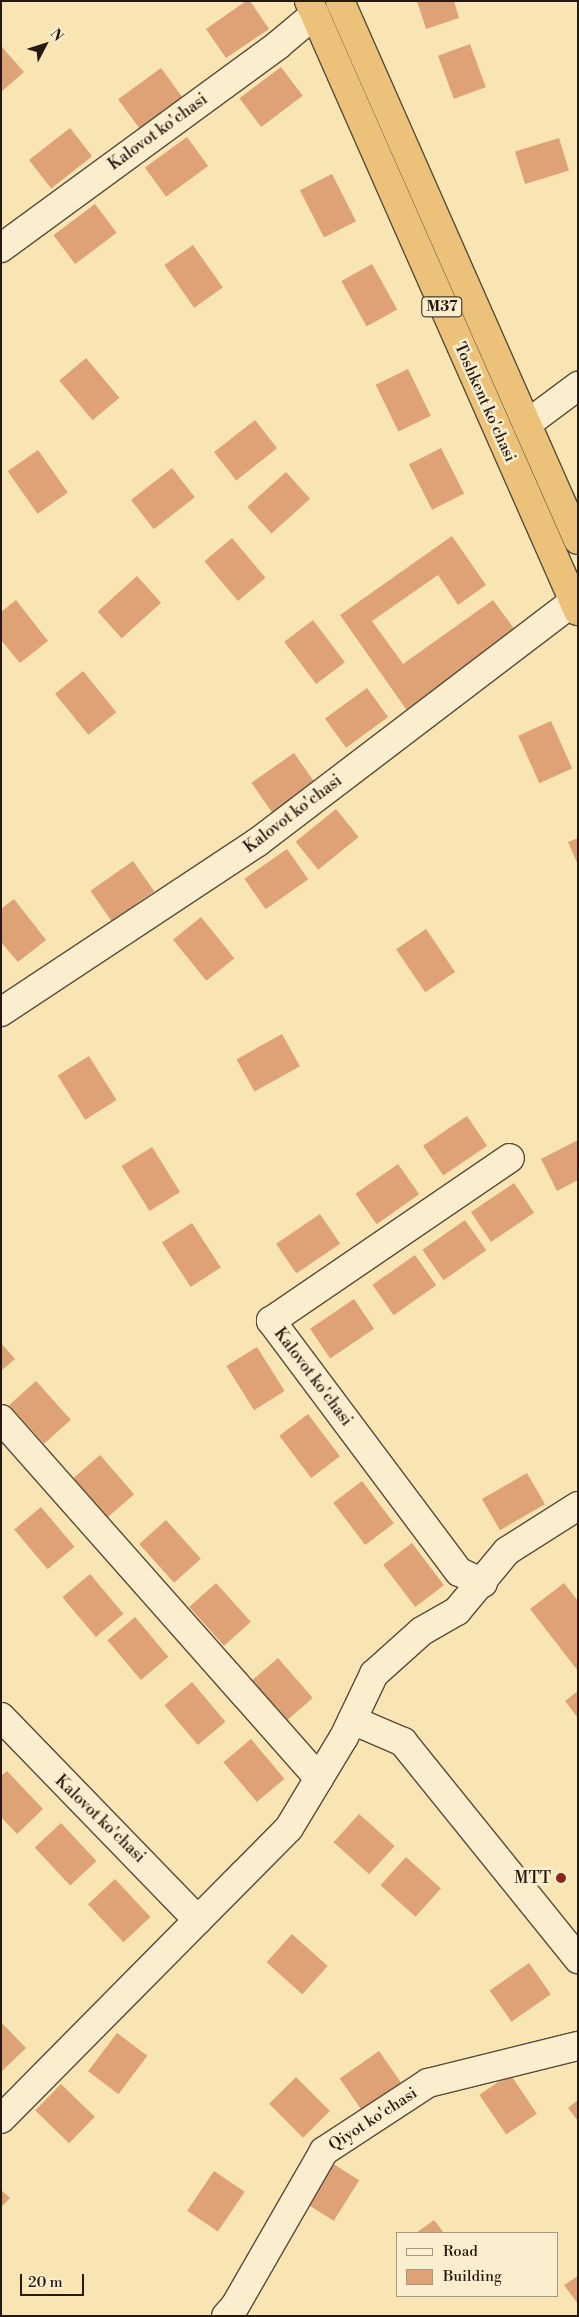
<!DOCTYPE html>
<html>
<head>
<meta charset="utf-8">
<style>
  body { margin:0 }
  #map { position:relative; width:579px; height:2317px; overflow:hidden; background:#f9e5b3; font-family:"Libre Bodoni",serif }
  div>[style] { position:absolute }
  [style*='--x'] { left:calc(var(--x)*1px); top:calc(var(--y)*1px); width:calc(var(--w)*1px); rotate:calc(var(--a)*1deg) }
  .building>* { inset:0; background:#dfa276; transform-origin:0 0 }
  .roads { filter:drop-shadow(1px 0 #5a4c39) drop-shadow(-1px 0 #5a4c39) drop-shadow(0 1px #5a4c39) drop-shadow(0 -1px #5a4c39) }
  .minor>* { height:28px; margin:-14px; padding:0 14px; transform-origin:14px; border-radius:14px; background:#fbeece }
  .highway>* { height:28px; margin:-14px; padding:0 14px; transform-origin:14px; border-radius:14px; background:#ecc27a }
  .dots>* { width:14px; height:14px; translate:-50% -50%; box-sizing:border-box; border:2px solid #fbeece; border-radius:50% }
  span { translate:-50% -50%; white-space:nowrap; text-align:center; line-height:1.15; -webkit-text-stroke:5px #fbeece; paint-order:stroke }
  .shield-label span { padding:1px 4px; background:#fbeece; border:1px solid; border-radius:4px; -webkit-text-stroke-width:0 }
  .shield-label { font-size:15px; color:#251910; font-weight:700 }
  .street-label { font-size:16px; color:#251910 }
  .poi-label { font-size:16px; color:#251910 }
  .right { translate:-100% -50%; text-align:right }
  .frame { position:absolute; inset:0; border:2px solid #251910; pointer-events:none }
  .legend { position:absolute; left:396px; top:2232px; width:162px; height:65px; box-sizing:border-box; background:#fbeece; border:1px solid #a59982; margin:0; padding:6px 9px; list-style:none; font-size:15px; color:#251910 }
  .legend li { display:flex; align-items:center; gap:10px; height:25px }
  .legend b { width:25px; border:1px solid #a59982 }
  .north { position:absolute; left:20px; top:20px; width:50px; height:50px; -webkit-text-stroke:4px #fbeece; paint-order:stroke; rotate:50deg; font-size:14px; font-weight:700; line-height:20px; text-align:center; color:#251910 }
  .north::after { content:''; display:block; margin:auto; width:18px; height:22px; background:#251910; clip-path:polygon(50% 0,100% 100%,50% 72%,0 100%) }
  .scale { position:absolute; left:20px; top:2274px; width:64px; height:22px; box-sizing:border-box; border:2px solid #251910; border-top:0; padding-left:6px; font-size:15px; line-height:18px; white-space:nowrap; color:#251910; -webkit-text-stroke:4px #fbeece; paint-order:stroke }
</style>
</head>
<body>
<div id="map">
  <div class="building">
    <i style="clip-path:polygon(246px 1px,250px 1px,269px 29px,226px 58px,206px 29px)"></i>
    <i style="clip-path:polygon(417px 1px,454px 1px,459px 18px,426px 29px)"></i>
    <i style="left:470px;top:44px;width:46px;height:34px;rotate:70deg"></i>
    <i style="clip-path:polygon(1px 46px,24px 72px,1px 92px)"></i>
    <i style="left:281px;top:67px;width:36px;height:52px;rotate:53deg"></i>
    <i style="left:161px;top:68px;width:36px;height:53px;rotate:54deg"></i>
    <i style="left:70px;top:128px;width:36px;height:52px;rotate:52deg"></i>
    <i style="left:187px;top:137px;width:36px;height:52px;rotate:54deg"></i>
    <i style="left:559px;top:138px;width:34px;height:46px;rotate:73deg"></i>
    <i style="left:332px;top:174px;width:53px;height:36px;rotate:63deg"></i>
    <i style="left:95px;top:204px;width:36px;height:52px;rotate:53deg"></i>
    <i style="left:193px;top:245px;width:52px;height:35px;rotate:55deg"></i>
    <i style="left:372px;top:264px;width:52px;height:35px;rotate:61deg"></i>
    <i style="left:86px;top:358px;width:52px;height:35px;rotate:50deg"></i>
    <i style="left:408px;top:369px;width:52px;height:36px;rotate:64deg"></i>
    <i style="left:255px;top:420px;width:36px;height:52px;rotate:52deg"></i>
    <i style="left:441px;top:448px;width:51px;height:36px;rotate:63deg"></i>
    <i style="left:38px;top:450px;width:52px;height:37px;rotate:55deg"></i>
    <i style="left:172px;top:468px;width:37px;height:52px;rotate:52deg"></i>
    <i style="left:286px;top:472px;width:36px;height:52px;rotate:48deg"></i>
    <i style="clip-path:polygon(452px 536px,486px 585px,458px 605px,438px 575px,372px 621px,403px 664px,493px 600px,518px 634px,408px 712px,340px 615px)"></i>
    <i style="left:232px;top:538px;width:52px;height:36px;rotate:50deg"></i>
    <i style="left:137px;top:576px;width:36px;height:53px;rotate:48deg"></i>
    <i style="clip-path:polygon(16px 600px,48px 641px,20px 663px,1px 640px,1px 612px)"></i>
    <i style="left:313px;top:620px;width:53px;height:36px;rotate:53deg"></i>
    <i style="left:83px;top:671px;width:53px;height:36px;rotate:51deg"></i>
    <i style="left:367px;top:688px;width:36px;height:52px;rotate:54deg"></i>
    <i style="left:551px;top:721px;width:52px;height:36px;rotate:66deg"></i>
    <i style="left:294px;top:753px;width:37px;height:52px;rotate:55deg"></i>
    <i style="left:336px;top:809px;width:36px;height:52px;rotate:51deg"></i>
    <i style="clip-path:polygon(578px 838px,578px 865px,568px 842px)"></i>
    <i style="left:287px;top:849px;width:37px;height:52px;rotate:55deg"></i>
    <i style="left:133px;top:861px;width:37px;height:52px;rotate:55deg"></i>
    <i style="clip-path:polygon(14px 899px,46px 940px,18px 962px,1px 942px,1px 909px)"></i>
    <i style="left:201px;top:917px;width:53px;height:36px;rotate:51deg"></i>
    <i style="left:426px;top:929px;width:52px;height:36px;rotate:56deg"></i>
    <i style="left:282px;top:1034px;width:37px;height:52px;rotate:61deg"></i>
    <i style="left:89px;top:1056px;width:52px;height:37px;rotate:58deg"></i>
    <i style="left:467px;top:1116px;width:36px;height:53px;rotate:56deg"></i>
    <i style="clip-path:polygon(578px 1140px,578px 1180px,557px 1191px,541px 1159px)"></i>
    <i style="left:152px;top:1147px;width:53px;height:36px;rotate:58deg"></i>
    <i style="left:398px;top:1164px;width:37px;height:52px;rotate:55deg"></i>
    <i style="left:514px;top:1183px;width:36px;height:52px;rotate:56deg"></i>
    <i style="left:320px;top:1214px;width:36px;height:53px;rotate:56deg"></i>
    <i style="left:465px;top:1220px;width:37px;height:52px;rotate:55deg"></i>
    <i style="left:192px;top:1223px;width:53px;height:36px;rotate:57deg"></i>
    <i style="left:415px;top:1255px;width:37px;height:52px;rotate:55deg"></i>
    <i style="left:354px;top:1299px;width:36px;height:53px;rotate:56deg"></i>
    <i style="clip-path:polygon(1px 1343px,15px 1359px,1px 1371px)"></i>
    <i style="left:257px;top:1347px;width:52px;height:36px;rotate:58deg"></i>
    <i style="left:36px;top:1381px;width:52px;height:36px;rotate:48deg"></i>
    <i style="left:308px;top:1414px;width:53px;height:36px;rotate:53deg"></i>
    <i style="left:100px;top:1455px;width:52px;height:35px;rotate:49deg"></i>
    <i style="left:527px;top:1473px;width:36px;height:52px;rotate:60deg"></i>
    <i style="left:362px;top:1481px;width:53px;height:36px;rotate:53deg"></i>
    <i style="left:41px;top:1507px;width:52px;height:35px;rotate:50deg"></i>
    <i style="left:166px;top:1520px;width:52px;height:36px;rotate:48deg"></i>
    <i style="left:412px;top:1543px;width:53px;height:36px;rotate:53deg"></i>
    <i style="left:90px;top:1574px;width:52px;height:36px;rotate:50deg"></i>
    <i style="left:216px;top:1583px;width:52px;height:36px;rotate:48deg"></i>
    <i style="clip-path:polygon(564px 1583px,578px 1601px,578px 1671px,530px 1609px)"></i>
    <i style="left:135px;top:1617px;width:52px;height:36px;rotate:50deg"></i>
    <i style="left:278px;top:1658px;width:53px;height:36px;rotate:49deg"></i>
    <i style="left:192px;top:1682px;width:52px;height:36px;rotate:50deg"></i>
    <i style="clip-path:polygon(578px 1691px,578px 1718px,565px 1701px)"></i>
    <i style="left:251px;top:1739px;width:52px;height:36px;rotate:50deg"></i>
    <i style="clip-path:polygon(7px 1771px,43px 1809px,17px 1834px,1px 1817px,1px 1776px)"></i>
    <i style="left:359px;top:1814px;width:48px;height:38px;rotate:42deg"></i>
    <i style="left:61px;top:1823px;width:52px;height:36px;rotate:47deg"></i>
    <i style="left:406px;top:1857px;width:47px;height:38px;rotate:42deg"></i>
    <i style="left:115px;top:1879px;width:52px;height:37px;rotate:47deg"></i>
    <i style="left:292px;top:1934px;width:48px;height:38px;rotate:42deg"></i>
    <i style="left:529px;top:1963px;width:38px;height:48px;rotate:55deg"></i>
    <i style="clip-path:polygon(1px 2022px,26px 2048px,1px 2072px)"></i>
    <i style="left:117px;top:2033px;width:38px;height:48px;rotate:37deg"></i>
    <i style="left:379px;top:2051px;width:38px;height:48px;rotate:55deg"></i>
    <i style="left:510px;top:2074px;width:48px;height:37px;rotate:56deg"></i>
    <i style="left:296px;top:2077px;width:48px;height:38px;rotate:45deg"></i>
    <i style="left:61px;top:2084px;width:47px;height:37px;rotate:44deg"></i>
    <i style="clip-path:polygon(578px 2100px,578px 2121px,568px 2108px)"></i>
    <i style="left:327px;top:2160px;width:38px;height:48px;rotate:32deg"></i>
    <i style="left:214px;top:2171px;width:37px;height:48px;rotate:34deg"></i>
    <i style="clip-path:polygon(1px 2190px,10px 2198px,1px 2207px)"></i>
    <i style="clip-path:polygon(434px 2220px,444px 2233px,416px 2233px)"></i>
    <i style="clip-path:polygon(578px 2276px,578px 2304px,564px 2285px)"></i>
  </div>
  <div class="roads">
    <div class="minor">
      <i style="--x:1;--y:248;--w:343;--a:-36.2"></i>
      <i style="--x:278;--y:45;--w:48;--a:-40"></i>
      <i style="--x:527;--y:424;--w:64;--a:-36.7"></i>
      <i style="--x:1;--y:1012;--w:308;--a:-33.5"></i>
      <i style="--x:258;--y:842;--w:397;--a:-37.3"></i>
      <i style="--x:1;--y:1419;--w:480;--a:48.5"></i>
      <i style="--x:483;--y:1583;--w:26;--a:-155"></i>
      <i style="--x:459;--y:1572;--w:314;--a:-126.8"></i>
      <i style="--x:271;--y:1321;--w:289;--a:-34.3"></i>
      <i style="--x:1;--y:1717;--w:283;--a:45.9"></i>
      <i style="--x:352;--y:1720;--w:56;--a:23.3"></i>
      <i style="--x:403;--y:1742;--w:279;--a:51.1"></i>
      <i style="--x:1;--y:2119;--w:409;--a:-45.3"></i>
      <i style="--x:289;--y:1828;--w:106;--a:-58.9"></i>
      <i style="--x:344;--y:1737;--w:70;--a:-64.5"></i>
      <i style="--x:374;--y:1674;--w:64;--a:-41.9"></i>
      <i style="--x:422;--y:1631;--w:40;--a:-29.7"></i>
      <i style="--x:457;--y:1611;--w:78;--a:-50.2"></i>
      <i style="--x:507;--y:1551;--w:84;--a:-32.4"></i>
      <i style="--x:226;--y:2316;--w:13;--a:-48"></i>
      <i style="--x:235;--y:2306;--w:179;--a:-60.1"></i>
      <i style="--x:324;--y:2151;--w:124;--a:-33.2"></i>
      <i style="--x:428;--y:2083;--w:154;--a:-13.9"></i>
    </div>
    <div class="highway">
      <i style="--x:309;--y:1;--w:667;--a:66.2"></i>
      <i style="--x:340;--y:1;--w:589;--a:66.18"></i>
    </div>
  </div>
  <div class="dots">
    <i style="left:561px;top:1878px;background:#8f2418"></i>
  </div>
  <div class="shield-label">
    <span style="left:442px;top:307px">M37</span>
  </div>
  <div class="street-label">
    <span style="left:158px;top:132px;rotate:-36deg">Kalovot ko'chasi</span>
    <span style="left:485px;top:402px;rotate:66deg">Toshkent ko'chasi</span>
    <span style="left:293px;top:814px;rotate:-37deg">Kalovot ko'chasi</span>
    <span style="left:313px;top:1377px;rotate:53deg">Kalovot ko'chasi</span>
    <span style="left:100px;top:1819px;rotate:44deg">Kalovot ko'chasi</span>
    <span style="left:373px;top:2119px;rotate:-33deg">Qiyot ko'chasi</span>
  </div>
  <div class="poi-label">
    <span class="right" style="left:551px;top:1878px">MTT</span>
  </div>
  <div class="frame"></div>
  <ul class="legend">
  <li><b style="height:6px;background:#fbeece"></b>Road</li>
  <li><b style="height:14px;background:#dfa276"></b>Building</li>
  </ul>
  <div class="north">N</div>
  <div class="scale">20 m</div>
</div>
</body>
</html>
